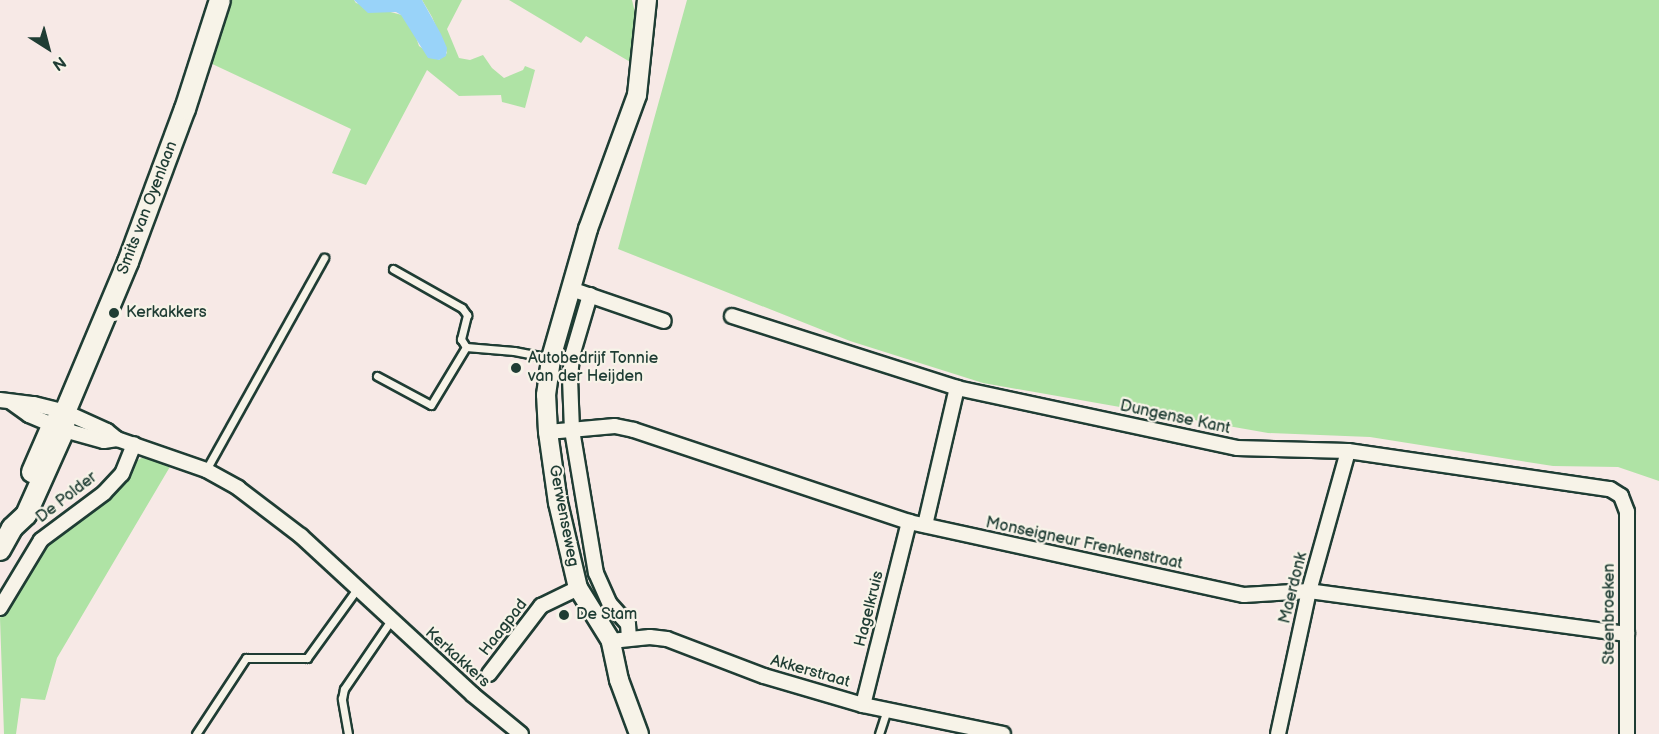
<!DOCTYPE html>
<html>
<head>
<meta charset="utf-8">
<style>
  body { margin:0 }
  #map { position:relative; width:1659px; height:734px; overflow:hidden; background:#f7e9e6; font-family:"Balsamiq Sans",sans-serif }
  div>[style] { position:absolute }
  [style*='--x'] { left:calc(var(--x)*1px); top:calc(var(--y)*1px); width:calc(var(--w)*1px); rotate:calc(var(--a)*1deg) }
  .green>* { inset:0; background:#afe3a5 }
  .water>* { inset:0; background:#99d3f9 }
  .roads { filter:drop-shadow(2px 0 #1f3d34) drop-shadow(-2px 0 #1f3d34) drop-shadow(0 2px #1f3d34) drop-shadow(0 -2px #1f3d34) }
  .service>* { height:7px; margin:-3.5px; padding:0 3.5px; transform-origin:3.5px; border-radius:3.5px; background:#f7f3e8 }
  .minor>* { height:14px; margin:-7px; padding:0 7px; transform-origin:7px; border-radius:7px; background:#f7f3e8 }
  .tertiary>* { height:18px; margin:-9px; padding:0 9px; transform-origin:9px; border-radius:9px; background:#f7f3e8 }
  .secondary>* { height:20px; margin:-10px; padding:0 10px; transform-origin:10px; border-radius:10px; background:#f7f3e8 }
  .dots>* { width:16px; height:16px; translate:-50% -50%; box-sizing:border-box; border:3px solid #f7f3e8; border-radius:50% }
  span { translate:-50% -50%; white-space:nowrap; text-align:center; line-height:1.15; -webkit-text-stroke:4.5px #f7f3e8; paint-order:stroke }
  .street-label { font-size:16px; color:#1f3d34 }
  .poi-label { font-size:16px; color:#1f3d34 }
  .left { translate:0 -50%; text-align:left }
  .north { position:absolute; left:18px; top:18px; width:60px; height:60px; -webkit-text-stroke:4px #f7f3e8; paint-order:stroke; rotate:144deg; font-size:16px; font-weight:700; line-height:24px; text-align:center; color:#1f3d34 }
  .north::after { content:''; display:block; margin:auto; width:21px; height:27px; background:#1f3d34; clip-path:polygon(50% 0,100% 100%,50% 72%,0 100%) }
</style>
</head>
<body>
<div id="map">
  <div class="green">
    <i style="clip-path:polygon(228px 0,354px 0,356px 3px,402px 15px,415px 34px,419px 46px,439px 60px,447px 53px,432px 17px,422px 0,462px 0,447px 29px,459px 58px,470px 60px,483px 55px,492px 68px,504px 78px,523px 70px,525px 66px,535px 70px,525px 108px,502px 102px,501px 95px,459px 96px,427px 70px,366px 185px,332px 173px,351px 129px,208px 62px)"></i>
    <i style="clip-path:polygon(509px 0,632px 0,638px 25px,632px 63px,586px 36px,581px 43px)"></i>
    <i style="clip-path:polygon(687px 0,1659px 0,1659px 481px,1618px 467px,1553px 466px,1370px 437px,1268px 433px,983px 383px,850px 341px,618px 249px)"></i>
    <i style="clip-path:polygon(145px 456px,171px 465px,57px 658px,45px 700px,21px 698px,16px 734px,4px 734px,0 618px,47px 544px,124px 482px,131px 464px)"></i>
  </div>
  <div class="water">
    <i style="clip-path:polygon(354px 0,422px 0,441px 34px,447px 48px,446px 56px,439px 60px,428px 58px,401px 15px,396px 12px,368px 13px)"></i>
  </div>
  <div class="roads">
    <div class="service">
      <i style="--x:393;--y:269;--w:79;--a:29.5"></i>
      <i style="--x:462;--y:308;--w:9;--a:54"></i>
      <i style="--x:467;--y:315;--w:25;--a:104"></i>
      <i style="--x:461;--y:339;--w:9;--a:58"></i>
      <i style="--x:377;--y:376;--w:61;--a:28.2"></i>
      <i style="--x:431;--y:405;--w:68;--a:-58.9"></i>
      <i style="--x:466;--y:347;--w:48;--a:4.8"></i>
      <i style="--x:514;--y:351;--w:38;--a:11"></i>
      <i style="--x:206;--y:470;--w:243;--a:-60.9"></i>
      <i style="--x:196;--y:734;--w:91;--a:-56.7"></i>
      <i style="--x:246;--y:658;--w:61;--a:0"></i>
      <i style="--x:307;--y:658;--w:85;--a:-54.1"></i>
      <i style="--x:348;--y:734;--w:36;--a:-100"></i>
      <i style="--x:342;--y:699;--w:10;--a:-79"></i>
      <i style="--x:344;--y:689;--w:83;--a:-55.7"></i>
      <i style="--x:879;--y:734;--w:25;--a:-72"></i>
    </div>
    <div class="minor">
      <i style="--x:571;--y:289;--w:98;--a:19"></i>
      <i style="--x:590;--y:295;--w:64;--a:106.4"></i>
      <i style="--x:572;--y:356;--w:22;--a:95"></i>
      <i style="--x:570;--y:378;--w:52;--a:87.8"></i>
      <i style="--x:572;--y:430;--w:145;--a:80.5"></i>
      <i style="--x:596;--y:573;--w:34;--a:66"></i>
      <i style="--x:610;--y:604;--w:27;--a:48"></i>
      <i style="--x:628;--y:624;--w:14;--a:86"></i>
      <i style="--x:732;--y:316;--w:236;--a:17.7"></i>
      <i style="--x:957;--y:388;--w:286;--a:12.1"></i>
      <i style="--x:1237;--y:448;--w:111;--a:1.5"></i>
      <i style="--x:1348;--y:451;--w:265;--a:8.3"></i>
      <i style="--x:1610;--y:489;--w:13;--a:32"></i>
      <i style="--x:1621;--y:496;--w:17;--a:69"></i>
      <i style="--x:1627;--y:512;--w:222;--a:90"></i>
      <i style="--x:0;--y:400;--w:34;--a:7"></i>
      <i style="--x:34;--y:404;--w:32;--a:14"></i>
      <i style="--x:65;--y:412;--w:46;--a:24.3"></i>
      <i style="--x:107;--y:431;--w:13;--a:39"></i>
      <i style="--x:117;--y:439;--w:94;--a:19.2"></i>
      <i style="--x:206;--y:470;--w:37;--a:29"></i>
      <i style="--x:238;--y:488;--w:79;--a:37.3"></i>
      <i style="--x:301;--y:536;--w:233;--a:42.7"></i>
      <i style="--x:472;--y:694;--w:63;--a:39.2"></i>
      <i style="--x:11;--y:402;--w:22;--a:36"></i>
      <i style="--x:29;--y:415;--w:38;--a:23"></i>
      <i style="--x:64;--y:430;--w:41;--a:15.4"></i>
      <i style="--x:104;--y:441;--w:13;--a:-9"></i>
      <i style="--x:548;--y:432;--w:67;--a:-5.1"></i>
      <i style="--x:615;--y:426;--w:19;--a:12"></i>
      <i style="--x:634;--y:430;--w:290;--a:18.5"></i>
      <i style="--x:909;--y:522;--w:343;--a:12.3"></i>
      <i style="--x:1244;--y:595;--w:65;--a:-3.5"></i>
      <i style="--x:1309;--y:591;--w:321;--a:7.7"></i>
      <i style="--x:925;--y:525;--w:141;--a:-76.9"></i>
      <i style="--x:0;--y:608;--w:79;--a:-58.9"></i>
      <i style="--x:41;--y:540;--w:79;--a:-36.7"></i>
      <i style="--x:104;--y:493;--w:26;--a:-47"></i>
      <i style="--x:122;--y:474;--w:32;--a:-68"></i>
      <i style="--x:611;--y:641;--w:39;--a:-6"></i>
      <i style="--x:650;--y:637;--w:17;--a:7"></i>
      <i style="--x:667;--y:639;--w:104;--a:20.9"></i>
      <i style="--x:764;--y:676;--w:103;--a:16.3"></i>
      <i style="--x:863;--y:705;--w:143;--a:11.7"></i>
      <i style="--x:489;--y:674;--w:86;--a:-52.6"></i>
      <i style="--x:541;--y:606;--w:41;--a:-25.9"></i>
      <i style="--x:863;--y:705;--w:189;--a:-75.9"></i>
      <i style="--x:1278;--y:734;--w:146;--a:-77.8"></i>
      <i style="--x:1309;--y:591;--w:145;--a:-74.4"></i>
    </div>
    <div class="tertiary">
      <i style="--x:639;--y:734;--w:58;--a:-110.3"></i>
      <i style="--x:619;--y:680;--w:40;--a:-102"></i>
      <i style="--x:611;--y:641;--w:62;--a:-121.9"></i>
      <i style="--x:578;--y:588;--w:87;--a:-103.2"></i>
      <i style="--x:558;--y:503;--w:72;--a:-98"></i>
      <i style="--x:548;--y:432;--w:37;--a:-93"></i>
      <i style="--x:546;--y:395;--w:37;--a:-82"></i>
      <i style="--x:551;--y:358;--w:134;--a:-74"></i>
      <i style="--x:588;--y:229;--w:143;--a:-69.9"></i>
      <i style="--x:637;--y:95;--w:96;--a:-84"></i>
    </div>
    <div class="secondary">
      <i style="--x:32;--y:472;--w:50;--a:-66.5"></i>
      <i style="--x:52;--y:426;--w:16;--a:-47"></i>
      <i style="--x:0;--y:550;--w:25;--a:-61"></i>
      <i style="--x:12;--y:528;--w:19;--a:-43"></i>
      <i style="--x:26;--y:515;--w:93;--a:-65.9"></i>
      <i style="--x:64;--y:430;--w:18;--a:-87"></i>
      <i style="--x:65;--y:412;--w:163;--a:-67.2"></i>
      <i style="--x:128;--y:262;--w:163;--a:-69.6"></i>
      <i style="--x:185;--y:109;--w:114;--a:-72.2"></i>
    </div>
  </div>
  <div class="dots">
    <i style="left:114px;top:313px;background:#1f3d34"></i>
    <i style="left:516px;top:368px;background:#1f3d34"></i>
    <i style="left:564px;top:615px;background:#1f3d34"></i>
  </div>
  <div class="street-label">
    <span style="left:148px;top:208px;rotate:-69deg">Smits van Oyenlaan</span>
    <span style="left:1175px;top:418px;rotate:12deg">Dungense Kant</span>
    <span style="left:67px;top:498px;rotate:-38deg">De Polder</span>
    <span style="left:563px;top:516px;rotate:79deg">Gerwenseweg</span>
    <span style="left:1084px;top:544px;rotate:12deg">Monseigneur Frenkenstraat</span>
    <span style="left:1294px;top:588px;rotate:-76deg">Maerdonk</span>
    <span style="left:870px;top:609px;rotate:-76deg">Hagelkruis</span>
    <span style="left:1610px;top:614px;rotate:-90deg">Steenbroeken</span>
    <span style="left:504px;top:628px;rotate:-52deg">Haagpad</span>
    <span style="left:457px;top:658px;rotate:42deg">Kerkakkers</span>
    <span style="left:810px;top:672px;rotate:16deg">Akkerstraat</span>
  </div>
  <div class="poi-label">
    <span class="left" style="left:126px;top:313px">Kerkakkers</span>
    <span class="left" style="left:528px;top:368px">Autobedrijf Tonnie<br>van der Heijden</span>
    <span class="left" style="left:576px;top:615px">De Stam</span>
  </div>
  <div class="north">N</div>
</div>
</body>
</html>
